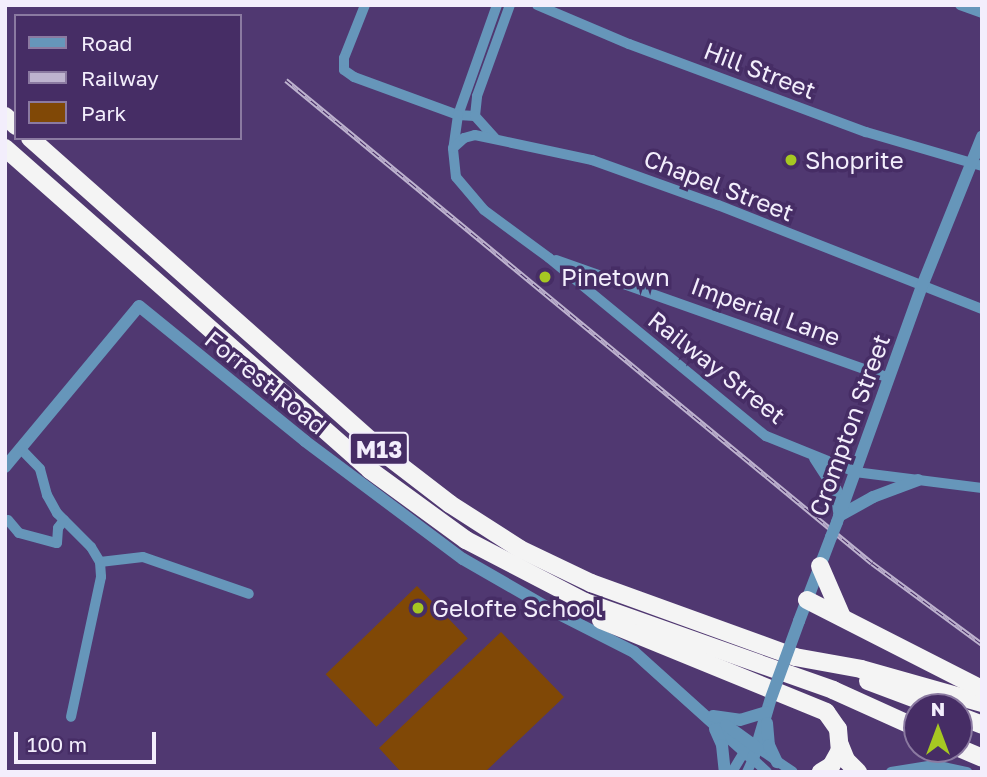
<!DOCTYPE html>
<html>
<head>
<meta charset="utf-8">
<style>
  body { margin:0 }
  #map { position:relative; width:987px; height:777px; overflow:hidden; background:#503871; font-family:"Golos Text",sans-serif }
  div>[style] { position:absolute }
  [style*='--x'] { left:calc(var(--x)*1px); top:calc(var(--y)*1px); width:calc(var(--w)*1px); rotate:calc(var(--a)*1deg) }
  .green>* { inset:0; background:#804806; transform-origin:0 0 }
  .minor>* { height:10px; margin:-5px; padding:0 5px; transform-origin:5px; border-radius:5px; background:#6696ba }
  .tertiary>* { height:12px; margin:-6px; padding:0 6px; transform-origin:6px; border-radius:6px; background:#6696ba }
  .motorway>* { height:18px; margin:-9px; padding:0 9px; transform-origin:9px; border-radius:9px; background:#f4f4f4 }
  .rail>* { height:5px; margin-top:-2.5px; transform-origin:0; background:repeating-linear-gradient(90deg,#462d65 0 8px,#beb3cf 0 16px); box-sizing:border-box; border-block:2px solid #beb3cf }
  .tertiary-bridge>* { height:12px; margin:-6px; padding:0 6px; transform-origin:6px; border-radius:6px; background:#6696ba }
  .dots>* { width:19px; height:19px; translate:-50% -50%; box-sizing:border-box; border:4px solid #462d65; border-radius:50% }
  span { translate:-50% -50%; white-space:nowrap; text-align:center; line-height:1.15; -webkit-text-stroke:7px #462d65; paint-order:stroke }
  .shield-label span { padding:2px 5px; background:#462d65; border:2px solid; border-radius:5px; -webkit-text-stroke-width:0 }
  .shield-label { font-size:23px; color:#f3eefc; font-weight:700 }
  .street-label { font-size:24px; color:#f3eefc }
  .poi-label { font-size:24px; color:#f3eefc }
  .left { translate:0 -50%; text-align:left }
  .frame { position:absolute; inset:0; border:7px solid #f3eefc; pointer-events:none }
  .legend { position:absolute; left:14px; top:14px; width:228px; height:126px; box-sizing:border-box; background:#462d65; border:2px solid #8b7aa1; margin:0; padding:9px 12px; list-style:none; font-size:21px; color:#f3eefc }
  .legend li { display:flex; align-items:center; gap:14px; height:35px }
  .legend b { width:35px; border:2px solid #8b7aa1 }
  .north { position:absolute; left:903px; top:693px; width:70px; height:70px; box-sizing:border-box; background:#462d65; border:2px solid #8b7aa1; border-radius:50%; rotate:0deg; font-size:19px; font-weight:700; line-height:28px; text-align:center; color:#f3eefc }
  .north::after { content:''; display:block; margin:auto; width:24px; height:32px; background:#a6c822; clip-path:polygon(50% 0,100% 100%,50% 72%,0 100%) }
  .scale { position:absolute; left:14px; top:732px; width:142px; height:32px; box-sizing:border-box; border:4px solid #f3eefc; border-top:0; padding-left:9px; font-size:21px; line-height:24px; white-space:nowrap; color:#f3eefc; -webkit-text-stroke:5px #462d65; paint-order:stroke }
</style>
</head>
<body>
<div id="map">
  <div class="green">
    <i style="left:417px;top:586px;width:73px;height:127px;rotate:46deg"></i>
    <i style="clip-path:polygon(501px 632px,564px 697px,485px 772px,401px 772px,379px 748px)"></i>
  </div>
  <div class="minor">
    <i style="--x:365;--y:5;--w:57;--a:111.6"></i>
    <i style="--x:344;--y:58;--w:12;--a:90"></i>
    <i style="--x:344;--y:70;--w:12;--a:35"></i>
    <i style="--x:354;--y:77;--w:111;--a:20.1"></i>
    <i style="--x:458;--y:115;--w:17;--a:3"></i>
    <i style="--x:497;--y:5;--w:117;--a:109.5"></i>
    <i style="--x:458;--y:115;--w:34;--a:98"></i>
    <i style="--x:453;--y:149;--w:28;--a:84"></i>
    <i style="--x:456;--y:177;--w:43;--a:49.7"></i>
    <i style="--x:484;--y:210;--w:81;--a:36.4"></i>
    <i style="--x:549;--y:258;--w:281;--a:39.4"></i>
    <i style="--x:766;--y:436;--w:96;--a:22"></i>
    <i style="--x:855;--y:472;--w:128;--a:7.2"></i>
    <i style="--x:537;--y:5;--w:100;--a:23"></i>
    <i style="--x:629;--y:44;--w:253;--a:20.4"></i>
    <i style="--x:866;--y:132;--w:121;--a:16.3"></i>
    <i style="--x:960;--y:5;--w:23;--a:20"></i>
    <i style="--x:475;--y:116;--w:20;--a:-84"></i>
    <i style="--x:477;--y:96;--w:97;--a:-70.1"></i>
    <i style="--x:475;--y:116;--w:30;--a:48"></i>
    <i style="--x:453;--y:148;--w:15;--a:-42"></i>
    <i style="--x:464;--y:138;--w:11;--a:-15"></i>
    <i style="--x:475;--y:135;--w:120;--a:12.1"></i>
    <i style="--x:592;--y:160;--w:134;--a:19.7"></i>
    <i style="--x:718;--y:205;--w:284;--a:21.5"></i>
    <i style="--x:556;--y:260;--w:353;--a:19.5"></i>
    <i style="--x:20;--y:448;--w:29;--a:46"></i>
    <i style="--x:40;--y:469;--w:27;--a:75"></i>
    <i style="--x:47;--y:495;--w:21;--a:61"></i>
    <i style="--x:57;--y:513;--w:48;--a:45"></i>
    <i style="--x:91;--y:547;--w:17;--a:59"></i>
    <i style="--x:100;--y:562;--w:15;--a:86"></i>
    <i style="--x:101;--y:577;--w:143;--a:102.1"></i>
    <i style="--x:8;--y:520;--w:17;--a:50"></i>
    <i style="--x:19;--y:533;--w:39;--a:15"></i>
    <i style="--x:57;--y:543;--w:15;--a:-86"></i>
    <i style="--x:58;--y:528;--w:10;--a:-53"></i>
    <i style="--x:100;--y:562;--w:43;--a:-6.6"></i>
    <i style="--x:143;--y:557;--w:112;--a:19.2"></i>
    <i style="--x:758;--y:748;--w:42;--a:34.4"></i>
    <i style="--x:732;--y:772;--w:26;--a:-59"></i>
    <i style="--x:747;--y:772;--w:14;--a:-65"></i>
    <i style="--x:753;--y:759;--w:19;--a:43"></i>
    <i style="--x:891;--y:772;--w:44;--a:-9.2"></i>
    <i style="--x:934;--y:765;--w:34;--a:12"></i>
  </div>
  <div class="tertiary">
    <i style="--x:815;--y:458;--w:38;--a:57"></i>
    <i style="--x:836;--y:490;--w:22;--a:82"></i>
    <i style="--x:5;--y:467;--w:209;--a:-50.2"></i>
    <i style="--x:139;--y:306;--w:214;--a:39.1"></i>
    <i style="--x:305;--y:441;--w:197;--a:36.8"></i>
    <i style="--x:463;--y:559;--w:108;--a:29.9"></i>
    <i style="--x:557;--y:613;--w:86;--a:26.9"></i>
    <i style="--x:634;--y:652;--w:160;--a:42"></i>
    <i style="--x:753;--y:759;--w:64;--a:-73.6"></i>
    <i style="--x:839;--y:516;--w:39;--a:-29"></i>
    <i style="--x:873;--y:497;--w:48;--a:-20.7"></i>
    <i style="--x:837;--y:522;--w:251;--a:-70.2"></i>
    <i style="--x:922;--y:286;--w:161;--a:-68.1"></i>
    <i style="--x:799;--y:621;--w:90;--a:-69.1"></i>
    <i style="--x:713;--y:716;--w:27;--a:8"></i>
    <i style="--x:740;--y:720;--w:27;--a:-17"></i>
    <i style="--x:767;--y:723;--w:22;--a:85"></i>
    <i style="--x:769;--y:745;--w:19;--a:65"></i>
    <i style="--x:726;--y:725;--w:39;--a:36"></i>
    <i style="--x:715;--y:729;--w:17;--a:66"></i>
    <i style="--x:722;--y:745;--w:27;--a:84"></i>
  </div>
  <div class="motorway">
    <i style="--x:5;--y:116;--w:15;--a:42"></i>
    <i style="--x:30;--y:138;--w:480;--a:41.6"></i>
    <i style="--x:389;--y:457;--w:77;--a:37.6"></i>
    <i style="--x:450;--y:504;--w:83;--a:32.7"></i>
    <i style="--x:520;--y:549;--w:79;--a:25.6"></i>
    <i style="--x:591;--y:583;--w:217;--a:19.9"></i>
    <i style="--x:795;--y:657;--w:67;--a:10.3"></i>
    <i style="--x:861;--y:669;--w:126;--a:15.7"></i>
    <i style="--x:5;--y:148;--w:487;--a:41.4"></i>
    <i style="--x:370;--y:470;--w:119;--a:36.1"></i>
    <i style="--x:466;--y:540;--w:134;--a:27.5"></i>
    <i style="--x:585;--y:602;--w:263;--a:19.5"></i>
    <i style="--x:833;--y:690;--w:92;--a:24.3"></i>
    <i style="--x:820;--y:566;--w:56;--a:66.7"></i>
    <i style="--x:807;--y:600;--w:196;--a:27"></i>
    <i style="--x:601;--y:620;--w:243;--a:22.2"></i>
    <i style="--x:826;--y:712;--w:21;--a:55"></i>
    <i style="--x:838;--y:729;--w:21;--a:85"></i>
    <i style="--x:840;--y:750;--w:18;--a:119"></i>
    <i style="--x:831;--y:766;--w:12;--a:149"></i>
    <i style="--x:868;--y:681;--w:74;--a:20.6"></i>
    <i style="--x:959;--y:716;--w:25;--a:21"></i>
    <i style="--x:840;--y:745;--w:16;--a:68"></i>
    <i style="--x:846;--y:760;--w:17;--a:45"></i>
    <i style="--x:959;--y:748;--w:25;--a:23"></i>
  </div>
  <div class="rail">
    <i style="--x:286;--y:80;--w:759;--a:39.5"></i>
    <i style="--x:872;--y:563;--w:137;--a:36.4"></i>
  </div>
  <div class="tertiary-bridge">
    <i style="--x:831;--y:537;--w:16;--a:-68"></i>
    <i style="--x:771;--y:698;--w:82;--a:-70"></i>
  </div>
  <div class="dots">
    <i style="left:791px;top:160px;background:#a6c822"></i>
    <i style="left:545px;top:277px;background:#a6c822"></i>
    <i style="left:418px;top:608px;background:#a6c822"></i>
  </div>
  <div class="shield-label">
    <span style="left:379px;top:449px">M13</span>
  </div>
  <div class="street-label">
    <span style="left:760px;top:70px;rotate:21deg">Hill Street</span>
    <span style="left:719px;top:185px;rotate:21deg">Chapel Street</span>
    <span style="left:766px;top:311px;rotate:20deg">Imperial Lane</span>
    <span style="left:717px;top:367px;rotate:38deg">Railway Street</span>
    <span style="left:266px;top:382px;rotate:39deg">Forrest Road</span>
    <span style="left:849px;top:425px;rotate:-70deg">Crompton Street</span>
  </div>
  <div class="poi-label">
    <span class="left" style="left:805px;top:160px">Shoprite</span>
    <span class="left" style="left:561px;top:277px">Pinetown</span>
    <span class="left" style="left:432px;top:608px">Gelofte School</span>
  </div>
  <div class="frame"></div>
  <ul class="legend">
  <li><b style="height:9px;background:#6696ba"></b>Road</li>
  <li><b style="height:9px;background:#beb3cf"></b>Railway</li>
  <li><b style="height:19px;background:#804806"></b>Park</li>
  </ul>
  <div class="north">N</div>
  <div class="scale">100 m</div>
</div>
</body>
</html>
